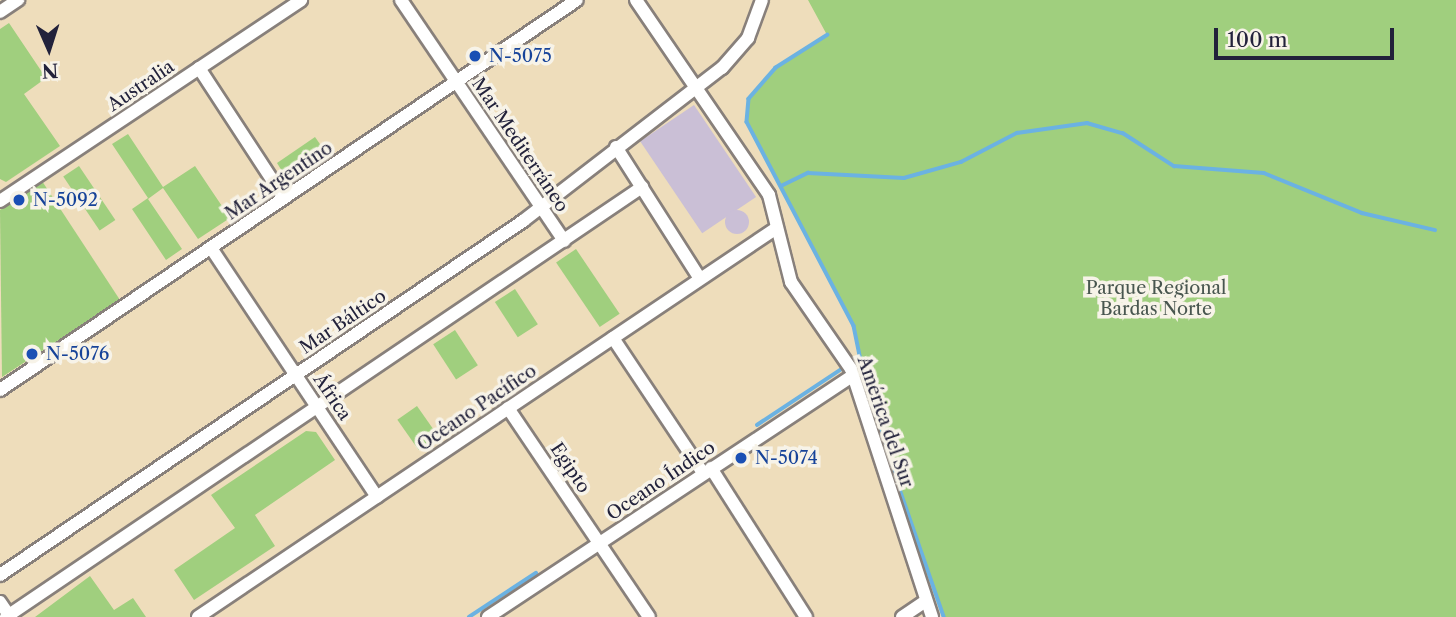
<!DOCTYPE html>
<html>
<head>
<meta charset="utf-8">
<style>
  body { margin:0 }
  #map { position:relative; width:1456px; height:617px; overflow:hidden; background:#edb; font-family:"Libre Caslon Text",serif }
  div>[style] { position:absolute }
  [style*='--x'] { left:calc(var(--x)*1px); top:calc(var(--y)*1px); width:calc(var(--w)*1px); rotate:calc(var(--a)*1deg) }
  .industrial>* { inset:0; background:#cabfd6; transform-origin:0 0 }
  .round { border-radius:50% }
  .green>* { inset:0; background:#a0cf7e; transform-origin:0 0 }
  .stream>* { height:3.5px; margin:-1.75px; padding:0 1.75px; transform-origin:1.75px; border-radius:1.75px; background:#6bb2e2 }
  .roads { filter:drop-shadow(2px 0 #88807b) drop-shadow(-2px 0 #88807b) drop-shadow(0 2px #88807b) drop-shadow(0 -2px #88807b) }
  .minor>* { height:12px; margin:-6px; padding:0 6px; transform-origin:6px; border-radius:6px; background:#fff }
  .dots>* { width:19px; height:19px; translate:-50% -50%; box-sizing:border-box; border:4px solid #f7f3e8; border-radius:50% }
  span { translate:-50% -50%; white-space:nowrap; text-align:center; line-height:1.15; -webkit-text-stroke:7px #f7f3e8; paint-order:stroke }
  .transit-label { font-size:18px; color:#164399 }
  .left { translate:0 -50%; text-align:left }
  .street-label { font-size:18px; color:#22223b }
  .park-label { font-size:18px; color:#48564f }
  .north { position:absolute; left:14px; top:14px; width:70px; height:70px; -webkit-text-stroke:5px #f7f3e8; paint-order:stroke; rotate:177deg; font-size:19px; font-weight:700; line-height:28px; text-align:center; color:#22223b }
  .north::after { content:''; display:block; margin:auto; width:24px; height:32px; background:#22223b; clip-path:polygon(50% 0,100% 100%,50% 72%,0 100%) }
  .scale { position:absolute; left:1214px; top:28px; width:180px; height:32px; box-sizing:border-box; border:4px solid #22223b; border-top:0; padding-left:9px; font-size:21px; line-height:24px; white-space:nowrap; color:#22223b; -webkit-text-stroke:5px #f7f3e8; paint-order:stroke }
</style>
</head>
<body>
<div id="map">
  <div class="industrial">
    <i style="left:694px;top:105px;width:111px;height:65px;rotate:56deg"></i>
    <i class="round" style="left:725px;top:210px;width:24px;height:24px"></i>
  </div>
  <div class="green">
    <i style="clip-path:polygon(808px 0,1456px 0,1456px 617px,944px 617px,869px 400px,854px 326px,747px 122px,749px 99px,776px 68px,827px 35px)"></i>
    <i style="clip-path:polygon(9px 23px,46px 78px,24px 94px,60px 146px,6px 182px,0 179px,0 29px)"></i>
    <i style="clip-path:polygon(128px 134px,163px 187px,195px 166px,230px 218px,198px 239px,163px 188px,148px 199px,182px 249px,166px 260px,132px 209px,148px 198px,112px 144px)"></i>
    <i style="clip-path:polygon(315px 137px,327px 154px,285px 176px,277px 163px)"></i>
    <i style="left:79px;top:166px;width:65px;height:19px;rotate:56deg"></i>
    <i style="clip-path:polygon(42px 181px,120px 300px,2px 377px,0 210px)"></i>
    <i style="left:576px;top:249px;width:78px;height:24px;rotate:56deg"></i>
    <i style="left:515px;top:289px;width:42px;height:24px;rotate:57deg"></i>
    <i style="left:455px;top:330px;width:42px;height:26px;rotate:57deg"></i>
    <i style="left:417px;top:406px;width:37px;height:24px;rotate:55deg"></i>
    <i style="clip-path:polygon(306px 431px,316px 432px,335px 460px,255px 515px,275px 546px,194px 600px,174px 570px,235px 528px,211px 495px)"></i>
    <i style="clip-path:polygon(90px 576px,114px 610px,133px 598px,146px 617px,35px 617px)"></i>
  </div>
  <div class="stream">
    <i style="--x:828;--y:35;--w:62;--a:147.6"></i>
    <i style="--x:776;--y:68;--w:41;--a:131.1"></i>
    <i style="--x:749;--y:99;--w:23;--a:95"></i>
    <i style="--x:747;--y:122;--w:230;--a:62.3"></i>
    <i style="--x:854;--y:326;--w:76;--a:78.5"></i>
    <i style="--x:869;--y:400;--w:230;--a:70.9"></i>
    <i style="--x:781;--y:186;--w:30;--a:-26"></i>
    <i style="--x:808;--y:173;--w:96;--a:3"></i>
    <i style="--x:904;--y:178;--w:59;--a:-15.7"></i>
    <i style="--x:961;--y:162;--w:63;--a:-27.4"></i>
    <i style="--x:1017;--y:133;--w:71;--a:-8.1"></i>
    <i style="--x:1087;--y:123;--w:37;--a:16"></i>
    <i style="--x:1123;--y:133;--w:61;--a:32.9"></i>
    <i style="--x:1174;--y:166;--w:90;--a:4.4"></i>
    <i style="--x:1264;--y:173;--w:106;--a:22.2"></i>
    <i style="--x:1362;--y:213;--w:75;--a:13.1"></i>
    <i style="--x:757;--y:425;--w:103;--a:-33.5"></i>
    <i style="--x:469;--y:617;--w:80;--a:-33.3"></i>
  </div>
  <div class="roads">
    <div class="minor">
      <i style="--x:401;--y:0;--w:291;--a:55.9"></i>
      <i style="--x:636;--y:0;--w:236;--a:55.7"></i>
      <i style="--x:769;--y:195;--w:90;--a:75.8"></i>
      <i style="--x:791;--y:282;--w:106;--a:55.4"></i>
      <i style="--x:851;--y:369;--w:261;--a:71.9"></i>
      <i style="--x:0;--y:12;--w:22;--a:-34"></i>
      <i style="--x:199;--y:68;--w:155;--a:56.8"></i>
      <i style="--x:616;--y:147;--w:156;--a:57.5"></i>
      <i style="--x:0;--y:201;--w:362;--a:-33.7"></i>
      <i style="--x:211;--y:248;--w:299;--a:56.3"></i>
      <i style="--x:613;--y:338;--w:162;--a:56.3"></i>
      <i style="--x:0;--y:390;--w:696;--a:-34.06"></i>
      <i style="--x:508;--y:408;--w:252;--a:56"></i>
      <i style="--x:711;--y:468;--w:177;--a:57.5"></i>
      <i style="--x:0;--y:575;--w:632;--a:-34.09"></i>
      <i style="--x:523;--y:221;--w:251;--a:-37.6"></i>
      <i style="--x:722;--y:68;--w:40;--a:-49"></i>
      <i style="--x:748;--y:38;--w:40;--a:-69.8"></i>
      <i style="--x:0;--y:602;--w:18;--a:56"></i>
      <i style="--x:6;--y:617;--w:768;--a:-34.06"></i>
      <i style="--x:198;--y:617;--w:695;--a:-33.92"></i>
      <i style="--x:488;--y:617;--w:438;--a:-33.5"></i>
      <i style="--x:902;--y:617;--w:29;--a:-34"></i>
    </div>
  </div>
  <div class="dots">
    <i style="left:475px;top:56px;background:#1a4fb4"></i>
    <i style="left:19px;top:200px;background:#1a4fb4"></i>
    <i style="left:32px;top:354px;background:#1a4fb4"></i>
    <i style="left:741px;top:458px;background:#1a4fb4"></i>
  </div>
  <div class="transit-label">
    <span class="left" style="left:489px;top:56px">N-5075</span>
    <span class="left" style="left:33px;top:200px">N-5092</span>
    <span class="left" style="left:46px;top:354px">N-5076</span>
    <span class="left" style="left:755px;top:458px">N-5074</span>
  </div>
  <div class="street-label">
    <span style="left:141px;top:86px;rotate:-34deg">Australia</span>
    <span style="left:520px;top:145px;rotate:56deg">Mar Mediterráneo</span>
    <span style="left:279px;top:181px;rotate:-34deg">Mar Argentino</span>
    <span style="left:343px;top:322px;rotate:-34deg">Mar Báltico</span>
    <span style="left:332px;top:397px;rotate:56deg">África</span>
    <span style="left:477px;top:408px;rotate:-34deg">Océano Pacífico</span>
    <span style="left:885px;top:422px;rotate:71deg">América del Sur</span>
    <span style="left:570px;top:468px;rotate:56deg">Egipto</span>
    <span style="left:661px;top:481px;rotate:-34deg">Oceano Índico</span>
  </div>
  <div class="park-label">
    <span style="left:1156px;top:299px">Parque Regional<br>Bardas Norte</span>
  </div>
  <div class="north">N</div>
  <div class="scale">100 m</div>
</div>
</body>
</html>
